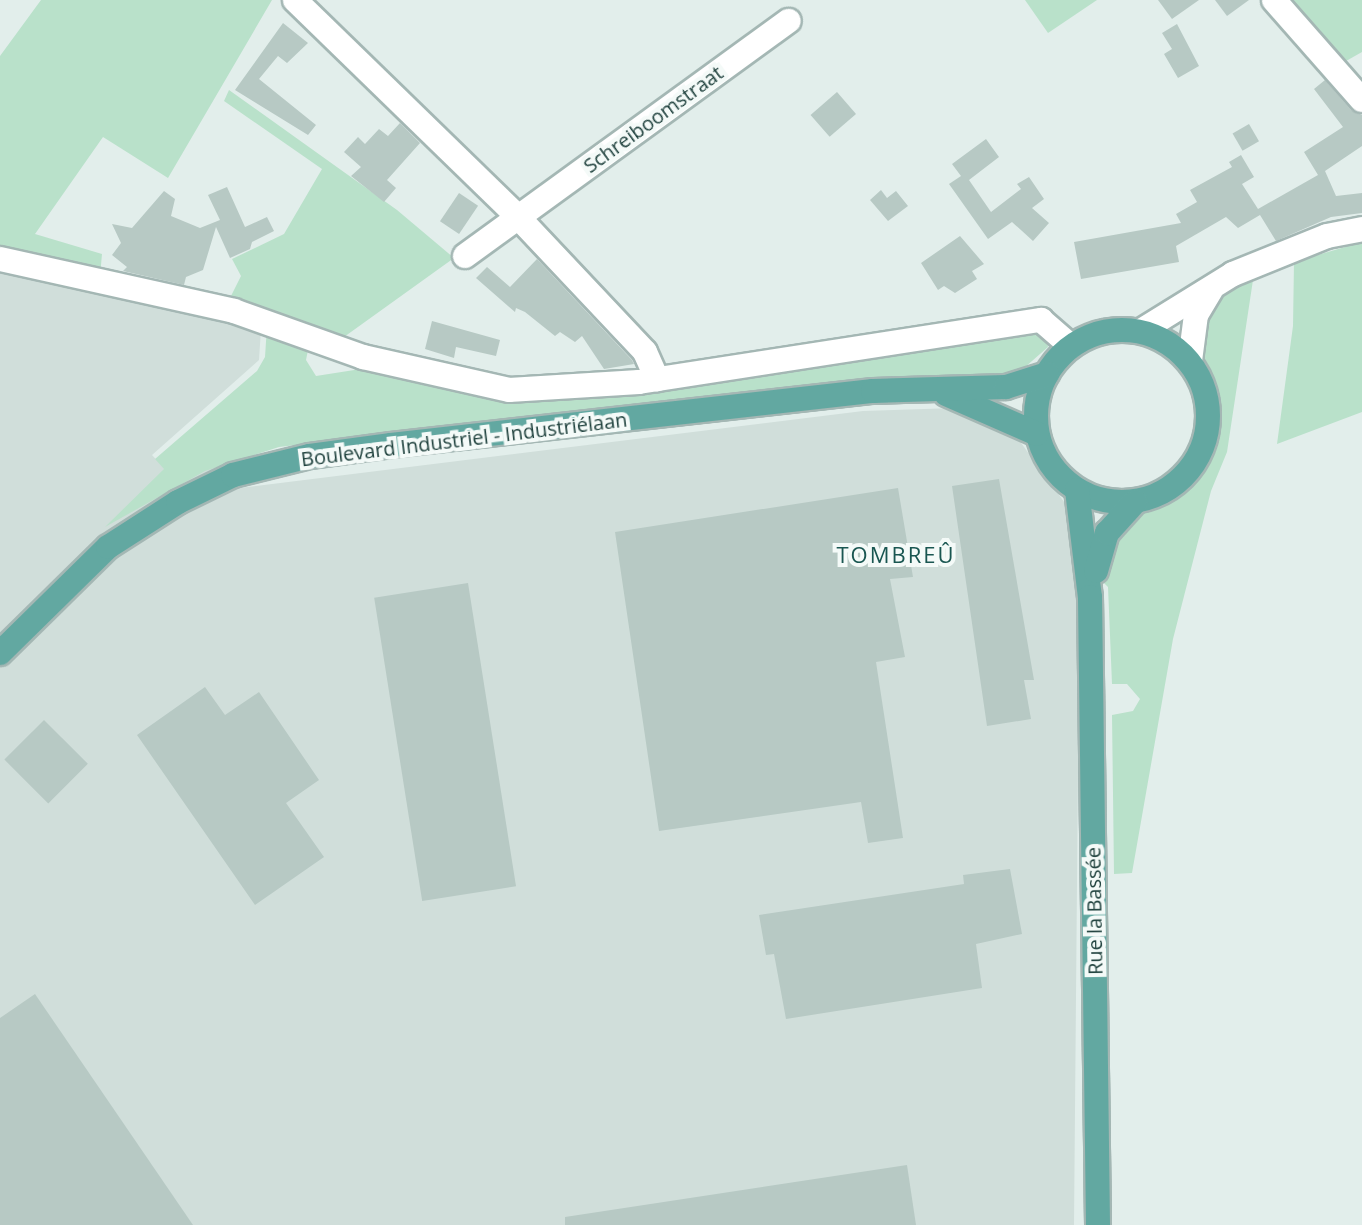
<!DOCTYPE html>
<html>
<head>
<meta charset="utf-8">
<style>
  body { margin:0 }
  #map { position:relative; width:1362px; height:1225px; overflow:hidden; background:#e2eeeb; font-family:"Open Sans",sans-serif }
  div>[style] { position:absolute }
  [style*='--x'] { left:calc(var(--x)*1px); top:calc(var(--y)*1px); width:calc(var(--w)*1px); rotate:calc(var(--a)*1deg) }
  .built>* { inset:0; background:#d0deda }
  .green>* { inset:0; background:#b9e1ca }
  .building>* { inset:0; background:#b7c9c4; transform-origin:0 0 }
  .roads { filter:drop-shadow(2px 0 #a4b7b4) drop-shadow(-2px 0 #a4b7b4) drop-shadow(0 2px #a4b7b4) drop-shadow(0 -2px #a4b7b4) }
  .minor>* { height:24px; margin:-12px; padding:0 12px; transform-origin:12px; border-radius:12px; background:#fff }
  .major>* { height:24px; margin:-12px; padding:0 12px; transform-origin:12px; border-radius:12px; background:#62a8a1 }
  .major>.ring { margin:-12px; padding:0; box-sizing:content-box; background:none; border:24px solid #62a8a1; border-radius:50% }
  span { translate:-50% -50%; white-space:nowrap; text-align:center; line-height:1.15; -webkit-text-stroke:8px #f4faf8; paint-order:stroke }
  .street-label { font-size:20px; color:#20423e }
  .neighbourhood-label { font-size:22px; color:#195651; letter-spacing:2px }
</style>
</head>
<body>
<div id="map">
  <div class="built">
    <i style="clip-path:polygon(0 263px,261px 329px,259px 360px,152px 455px,164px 468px,208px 449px,231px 489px,863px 411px,955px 408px,1008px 425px,1070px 510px,1080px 544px,1074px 1225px,0 1225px)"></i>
  </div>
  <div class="green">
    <i style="clip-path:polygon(41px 0,272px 0,168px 178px,103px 137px,35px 234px,102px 254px,100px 276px,0 254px,0 56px)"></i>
    <i style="clip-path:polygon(1025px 0,1097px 0,1048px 33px)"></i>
    <i style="clip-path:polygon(1285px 0,1362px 0,1362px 52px,1339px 65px)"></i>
    <i style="clip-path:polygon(229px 90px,397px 210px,454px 258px,344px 337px,228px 302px,241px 276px,232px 259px,284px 234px,322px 169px,224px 101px)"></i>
    <i style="clip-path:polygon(1362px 242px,1362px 412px,1277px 444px,1293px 326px,1294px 262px)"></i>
    <i style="clip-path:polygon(1253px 280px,1227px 452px,1211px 491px,1173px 639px,1132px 873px,1114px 874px,1112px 715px,1133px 711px,1140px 699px,1127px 684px,1112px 684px,1108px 587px,1103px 582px,1107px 549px,1126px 522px,1180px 496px,1210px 461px,1216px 446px,1217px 401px,1197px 354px,1196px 332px,1222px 290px)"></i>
    <i style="clip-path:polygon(267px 326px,308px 350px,306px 360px,316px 376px,367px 368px,494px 396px,1035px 327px,1047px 338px,1048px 347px,1016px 375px,855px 379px,279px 447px,205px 471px,105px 527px,164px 469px,155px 459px,257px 371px,265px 357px)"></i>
  </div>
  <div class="building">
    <i style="clip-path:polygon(1158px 0,1199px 0,1172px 19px)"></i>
    <i style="clip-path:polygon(1215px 0,1249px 0,1227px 16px)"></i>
    <i style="clip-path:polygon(283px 23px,308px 43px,287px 63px,278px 56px,259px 79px,316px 125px,308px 135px,235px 90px)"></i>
    <i style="clip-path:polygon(1177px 24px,1199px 66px,1178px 78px,1164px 54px,1172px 49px,1162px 33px)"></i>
    <i style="clip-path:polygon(1325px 80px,1351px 110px,1362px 115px,1362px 146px,1325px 171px,1336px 196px,1362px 193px,1362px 213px,1331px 217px,1276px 241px,1260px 215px,1238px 228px,1226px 217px,1176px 246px,1179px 262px,1081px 279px,1074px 242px,1181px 223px,1176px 214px,1197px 202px,1190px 190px,1232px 167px,1229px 162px,1241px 155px,1254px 177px,1242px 184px,1258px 209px,1318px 175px,1304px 152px,1343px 127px,1314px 89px)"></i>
    <i style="left:837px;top:92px;width:29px;height:35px;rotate:49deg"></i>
    <i style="clip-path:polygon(400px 123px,420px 143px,387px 180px,396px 188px,384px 202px,351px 176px,361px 167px,344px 152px,358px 137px,365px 144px,379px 129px,388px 136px)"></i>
    <i style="left:1249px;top:124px;width:20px;height:19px;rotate:60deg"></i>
    <i style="clip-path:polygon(986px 139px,999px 157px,969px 180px,991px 212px,1021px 189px,1017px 184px,1029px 177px,1044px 199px,1032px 208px,1049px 223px,1033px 241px,1012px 222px,988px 239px,949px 184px,961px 176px,952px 164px)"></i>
    <i style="clip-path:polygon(227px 187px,245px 227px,267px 217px,274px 231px,252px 242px,250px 249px,230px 258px,216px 227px,203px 270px,186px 277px,184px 285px,123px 271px,127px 267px,112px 255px,121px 243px,112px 224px,132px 228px,164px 191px,175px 199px,171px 216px,200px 228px,220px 220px,208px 195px)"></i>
    <i style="clip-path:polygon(881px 190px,887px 198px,896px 191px,908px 206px,888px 221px,870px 200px)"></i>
    <i style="left:459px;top:193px;width:23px;height:34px;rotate:34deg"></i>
    <i style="clip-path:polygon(960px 236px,984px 264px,972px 271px,977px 279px,955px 293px,944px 286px,938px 290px,921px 263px)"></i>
    <i style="clip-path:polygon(537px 259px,632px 360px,634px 364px,604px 369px,582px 336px,575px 342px,560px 332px,555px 336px,525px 312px,516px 308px,515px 312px,476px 278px,487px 267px,510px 287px)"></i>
    <i style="clip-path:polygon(432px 321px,500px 340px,496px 356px,456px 347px,454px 358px,425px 349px)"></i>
    <i style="clip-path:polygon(999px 479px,1034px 680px,1024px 680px,1031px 719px,987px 726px,952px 486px)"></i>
    <i style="clip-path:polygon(898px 488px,913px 577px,890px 579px,905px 657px,876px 662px,903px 838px,868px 843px,861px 802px,659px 831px,615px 532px)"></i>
    <i style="left:468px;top:583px;width:307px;height:95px;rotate:81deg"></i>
    <i style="clip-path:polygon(205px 687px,225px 715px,259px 692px,319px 780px,286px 803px,324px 857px,255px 905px,137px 735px)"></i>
    <i style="left:44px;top:720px;width:62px;height:56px;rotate:45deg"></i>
    <i style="clip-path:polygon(1010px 869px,1022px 934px,976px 944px,982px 988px,786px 1019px,774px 954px,766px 955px,759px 915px,964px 884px,963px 875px)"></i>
    <i style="clip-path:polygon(35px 994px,193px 1225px,0 1225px,0 1018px)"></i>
    <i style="clip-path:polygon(907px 1165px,916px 1225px,565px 1225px,565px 1217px)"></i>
  </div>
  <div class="roads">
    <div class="minor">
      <i style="--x:295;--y:0;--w:311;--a:44.2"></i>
      <i style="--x:518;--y:217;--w:185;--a:46.7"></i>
      <i style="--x:645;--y:352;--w:30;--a:66"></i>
      <i style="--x:1274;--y:0;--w:133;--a:48.7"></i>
      <i style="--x:465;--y:256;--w:400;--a:-36"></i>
      <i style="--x:0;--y:259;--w:240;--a:12.5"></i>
      <i style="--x:234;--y:311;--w:137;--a:19.6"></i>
      <i style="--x:363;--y:357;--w:150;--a:12.7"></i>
      <i style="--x:509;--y:390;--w:130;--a:-3.5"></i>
      <i style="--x:639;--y:382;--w:407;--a:-8.8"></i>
      <i style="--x:1041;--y:320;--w:40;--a:41"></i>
      <i style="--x:1141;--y:331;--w:108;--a:-31.8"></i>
      <i style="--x:1233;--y:274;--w:101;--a:-22"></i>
      <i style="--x:1327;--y:236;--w:36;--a:-11"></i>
      <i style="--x:1190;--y:361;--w:46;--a:-82.6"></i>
      <i style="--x:1196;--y:315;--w:29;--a:-59"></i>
    </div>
    <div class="major">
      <i class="ring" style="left:1036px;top:330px;width:148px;height:148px"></i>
      <i style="--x:946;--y:394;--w:99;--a:23.7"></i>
      <i style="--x:1077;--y:490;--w:108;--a:83.1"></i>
      <i style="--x:1090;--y:597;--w:628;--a:89.27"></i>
      <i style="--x:1096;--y:571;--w:40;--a:-74"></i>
      <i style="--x:1107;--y:533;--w:42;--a:-47.9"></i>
      <i style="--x:0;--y:653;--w:151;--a:-44.5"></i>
      <i style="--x:108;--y:547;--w:83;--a:-32.7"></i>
      <i style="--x:178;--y:502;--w:61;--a:-26.1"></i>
      <i style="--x:233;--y:475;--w:79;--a:-13.9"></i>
      <i style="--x:310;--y:456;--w:82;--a:-7.7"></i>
      <i style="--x:391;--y:445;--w:485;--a:-6.4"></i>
      <i style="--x:873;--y:391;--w:133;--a:-1.7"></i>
      <i style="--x:1006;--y:387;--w:43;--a:-17.6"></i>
    </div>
  </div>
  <div class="street-label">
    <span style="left:653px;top:119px;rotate:-36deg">Schreiboomstraat</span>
    <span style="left:464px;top:439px;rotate:-7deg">Boulevard Industriel - Industriélaan</span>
    <span style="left:1094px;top:911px;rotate:-91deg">Rue la Bassée</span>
  </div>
  <div class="neighbourhood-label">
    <span style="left:896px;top:555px">TOMBREÛ</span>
  </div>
</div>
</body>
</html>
